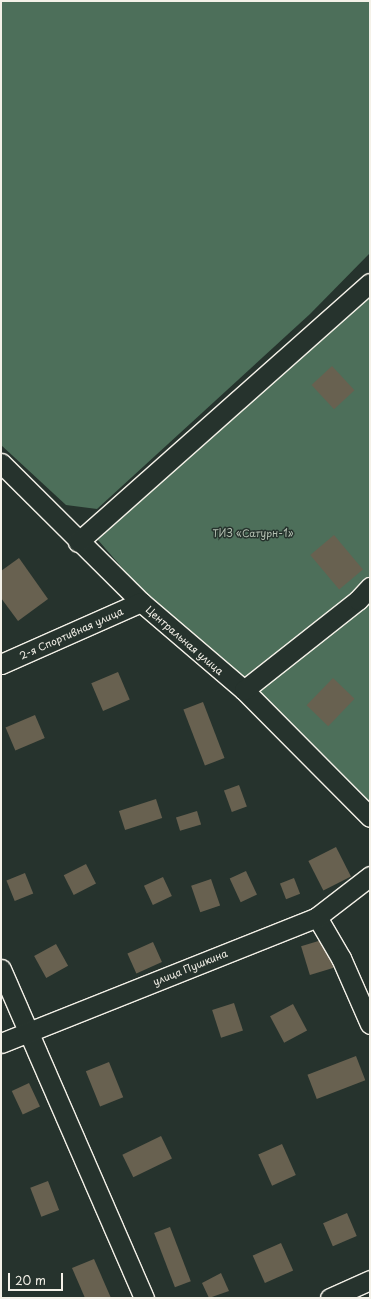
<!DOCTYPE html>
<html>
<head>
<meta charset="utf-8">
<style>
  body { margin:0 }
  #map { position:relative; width:371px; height:1299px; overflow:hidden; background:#26332d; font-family:"Playpen Sans",sans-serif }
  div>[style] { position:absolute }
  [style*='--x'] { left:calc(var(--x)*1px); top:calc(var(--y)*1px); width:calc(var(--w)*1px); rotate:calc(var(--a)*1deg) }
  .green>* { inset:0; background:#4d6f5a }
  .building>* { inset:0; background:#686150; transform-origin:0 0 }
  .roads { filter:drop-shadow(1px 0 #f4f1e8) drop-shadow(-1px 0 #f4f1e8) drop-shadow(0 1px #f4f1e8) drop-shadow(0 -1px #f4f1e8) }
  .minor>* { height:19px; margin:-9.5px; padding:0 9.5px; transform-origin:9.5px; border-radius:9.5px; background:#26332d }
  span { translate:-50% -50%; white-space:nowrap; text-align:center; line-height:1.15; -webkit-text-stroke:3px #26332d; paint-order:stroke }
  .park-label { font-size:10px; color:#b1bdaf }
  .street-label { font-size:10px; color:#f4f1e8 }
  .frame { position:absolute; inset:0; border:2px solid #f4f1e8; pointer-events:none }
  .scale { position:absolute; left:8px; top:1273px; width:55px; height:18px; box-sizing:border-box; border:2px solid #f4f1e8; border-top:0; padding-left:5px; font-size:12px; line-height:14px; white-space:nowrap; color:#f4f1e8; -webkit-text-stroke:3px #26332d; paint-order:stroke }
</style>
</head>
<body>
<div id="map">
  <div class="green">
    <i style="clip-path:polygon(1px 1px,370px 1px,370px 253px,310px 314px,97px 509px,66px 505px,1px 445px)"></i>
    <i style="clip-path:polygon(370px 273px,370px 806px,131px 578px,85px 525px)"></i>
  </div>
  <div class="building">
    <i style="left:332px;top:366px;width:33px;height:28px;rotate:47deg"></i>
    <i style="left:334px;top:535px;width:45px;height:31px;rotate:50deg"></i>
    <i style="clip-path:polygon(19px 558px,48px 599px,18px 621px,1px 598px,1px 571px)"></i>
    <i style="left:118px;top:672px;width:30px;height:29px;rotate:67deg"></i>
    <i style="left:333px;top:678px;width:30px;height:38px;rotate:44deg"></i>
    <i style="left:203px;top:702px;width:60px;height:21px;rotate:69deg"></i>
    <i style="left:35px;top:715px;width:25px;height:32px;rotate:67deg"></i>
    <i style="left:239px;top:785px;width:23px;height:16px;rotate:70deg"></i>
    <i style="left:156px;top:799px;width:20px;height:39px;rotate:72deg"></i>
    <i style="left:197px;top:811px;width:14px;height:22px;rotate:73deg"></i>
    <i style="left:336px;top:847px;width:33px;height:31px;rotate:63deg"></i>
    <i style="left:86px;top:864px;width:22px;height:25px;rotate:63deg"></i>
    <i style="left:246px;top:871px;width:26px;height:18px;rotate:65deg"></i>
    <i style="left:25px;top:873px;width:22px;height:20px;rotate:68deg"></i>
    <i style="left:163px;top:877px;width:21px;height:21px;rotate:65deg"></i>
    <i style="left:294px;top:878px;width:17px;height:15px;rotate:69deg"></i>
    <i style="left:211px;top:879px;width:28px;height:21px;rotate:71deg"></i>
    <i style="left:325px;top:939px;width:30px;height:25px;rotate:73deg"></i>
    <i style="left:153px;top:942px;width:22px;height:28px;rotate:66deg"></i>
    <i style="left:56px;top:944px;width:25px;height:25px;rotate:61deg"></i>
    <i style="left:234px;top:1003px;width:29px;height:23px;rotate:72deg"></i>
    <i style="left:293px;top:1004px;width:30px;height:26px;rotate:62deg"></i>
    <i style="left:356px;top:1056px;width:26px;height:52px;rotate:69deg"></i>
    <i style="left:109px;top:1062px;width:38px;height:25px;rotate:68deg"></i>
    <i style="left:29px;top:1083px;width:26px;height:19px;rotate:65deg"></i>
    <i style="left:161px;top:1136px;width:25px;height:43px;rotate:64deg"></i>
    <i style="left:282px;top:1144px;width:34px;height:26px;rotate:66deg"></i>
    <i style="left:48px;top:1181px;width:31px;height:19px;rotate:69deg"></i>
    <i style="left:347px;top:1213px;width:25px;height:26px;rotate:67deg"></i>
    <i style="left:170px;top:1227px;width:58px;height:17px;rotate:69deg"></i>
    <i style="left:281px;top:1243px;width:30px;height:31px;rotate:66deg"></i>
    <i style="clip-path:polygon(94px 1259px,111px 1298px,85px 1298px,72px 1268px)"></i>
    <i style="clip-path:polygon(221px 1273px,229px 1291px,209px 1298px,202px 1283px)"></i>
  </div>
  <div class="roads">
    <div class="minor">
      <i style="--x:1;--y:463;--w:197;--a:44.8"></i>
      <i style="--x:141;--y:602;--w:135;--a:40.5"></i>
      <i style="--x:244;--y:690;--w:179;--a:45.2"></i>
      <i style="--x:78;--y:542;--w:390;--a:-41.6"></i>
      <i style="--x:1;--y:664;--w:153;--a:-23.9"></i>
      <i style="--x:244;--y:690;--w:145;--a:-38.3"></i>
      <i style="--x:358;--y:600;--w:18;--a:-47"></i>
      <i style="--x:317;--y:917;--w:48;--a:59.7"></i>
      <i style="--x:341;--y:958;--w:72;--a:66.3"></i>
      <i style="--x:1;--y:969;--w:359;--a:66.5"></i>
      <i style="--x:1;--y:1043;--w:340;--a:-21.7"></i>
      <i style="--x:317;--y:917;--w:67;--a:-37.7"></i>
      <i style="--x:330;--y:1298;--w:44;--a:-24.2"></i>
    </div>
  </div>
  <div class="park-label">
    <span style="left:253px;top:533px">ТИЗ «Сатурн-1»</span>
  </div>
  <div class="street-label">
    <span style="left:71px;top:633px;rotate:-24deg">2-я Спортивная улица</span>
    <span style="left:185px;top:640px;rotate:41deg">Центральная улица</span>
    <span style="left:190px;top:967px;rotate:-22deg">улица Пушкина</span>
  </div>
  <div class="frame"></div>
  <div class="scale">20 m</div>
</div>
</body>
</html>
